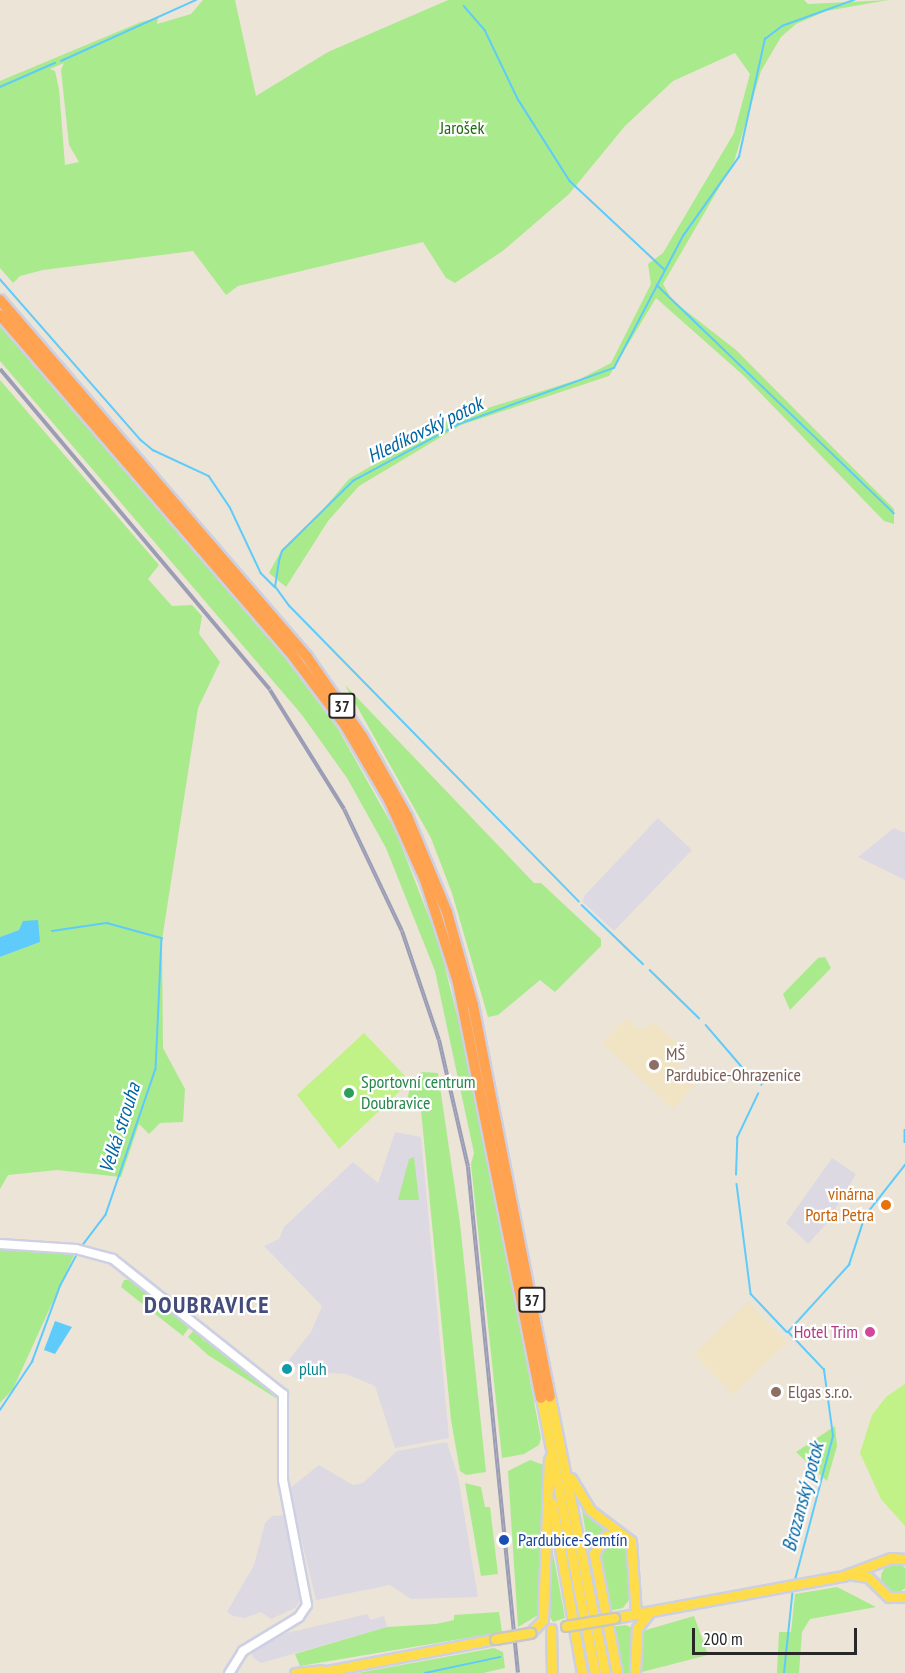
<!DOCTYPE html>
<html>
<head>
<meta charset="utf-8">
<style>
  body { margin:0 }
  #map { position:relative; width:905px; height:1673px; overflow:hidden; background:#ece4d7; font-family:"PT Sans Narrow",sans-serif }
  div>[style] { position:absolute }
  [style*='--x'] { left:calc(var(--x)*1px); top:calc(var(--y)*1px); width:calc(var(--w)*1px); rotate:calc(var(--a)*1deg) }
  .industrial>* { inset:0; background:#ddd9e3 }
  .education>* { inset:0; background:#f0e4c4; transform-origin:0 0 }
  .green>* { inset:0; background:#a9ea8d }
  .round { border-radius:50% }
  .pitch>* { inset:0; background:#c1f287 }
  .water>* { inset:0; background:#5ecbfb }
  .stream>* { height:1.5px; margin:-0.75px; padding:0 0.75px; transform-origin:0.75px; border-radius:0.75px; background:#5ecbfb }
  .roads { filter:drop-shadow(2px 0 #cdd0e3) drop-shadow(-2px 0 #cdd0e3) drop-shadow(0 2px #cdd0e3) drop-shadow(0 -2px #cdd0e3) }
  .secondary>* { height:8px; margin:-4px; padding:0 4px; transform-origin:4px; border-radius:4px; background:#fff }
  .primary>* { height:9px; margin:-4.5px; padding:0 4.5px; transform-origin:4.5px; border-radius:4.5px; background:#ffdc4a }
  .highway>* { height:10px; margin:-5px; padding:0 5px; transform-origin:5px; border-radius:5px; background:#ffa350 }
  .rail>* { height:4px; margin-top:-2px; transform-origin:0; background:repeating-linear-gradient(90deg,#fff 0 4.5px,#9a9db5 0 9px); box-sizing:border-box; border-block:2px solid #9a9db5 }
  .bridges { filter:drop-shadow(2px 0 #c7c7c7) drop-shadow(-2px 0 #c7c7c7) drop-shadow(0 2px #c7c7c7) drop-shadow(0 -2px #c7c7c7) }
  .primary-bridge>* { height:9px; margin:-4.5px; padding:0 4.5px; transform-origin:4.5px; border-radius:4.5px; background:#ffdc4a }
  .dots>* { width:16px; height:16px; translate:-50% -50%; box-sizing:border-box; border:3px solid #fff; border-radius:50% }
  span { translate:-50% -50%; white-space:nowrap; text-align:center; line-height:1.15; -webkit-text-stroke:4.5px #fff; paint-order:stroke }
  .shield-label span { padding:2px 4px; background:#fff; border:2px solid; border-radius:4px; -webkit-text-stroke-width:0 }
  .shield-label { font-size:16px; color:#282828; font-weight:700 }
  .park-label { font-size:18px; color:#216b12 }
  .education-label { font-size:18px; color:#785e54 }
  .left { translate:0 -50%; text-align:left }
  .leisure-label { font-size:18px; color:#27864d }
  .food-label { font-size:18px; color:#c56008 }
  .right { translate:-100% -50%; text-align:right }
  .hotel-label { font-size:18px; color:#b23c85 }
  .culture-label { font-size:18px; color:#0d838f }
  .transit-label { font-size:18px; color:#164399 }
  .water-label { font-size:20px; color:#0065a4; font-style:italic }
  .district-label { font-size:24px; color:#444c7d; font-weight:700; letter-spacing:1.5px }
  .scale { position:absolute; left:692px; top:1628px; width:165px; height:27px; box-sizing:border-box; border:3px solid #282828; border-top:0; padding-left:8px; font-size:18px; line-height:21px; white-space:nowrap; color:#282828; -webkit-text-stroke:4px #fff; paint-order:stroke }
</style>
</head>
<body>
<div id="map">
  <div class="industrial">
    <i style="clip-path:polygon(658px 818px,692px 850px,614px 931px,583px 902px,584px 896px)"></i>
    <i style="clip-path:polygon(894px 828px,905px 833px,905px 880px,858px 857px)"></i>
    <i style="clip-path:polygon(395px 1132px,421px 1137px,449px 1438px,395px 1448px,375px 1386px,346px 1374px,303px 1371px,287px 1362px,311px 1332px,322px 1306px,264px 1246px,279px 1239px,284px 1227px,353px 1162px,378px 1183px)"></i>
    <i style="clip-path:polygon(832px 1158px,856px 1174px,826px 1224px,808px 1244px,786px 1223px)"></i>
    <i style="clip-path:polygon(447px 1442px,458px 1477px,478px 1597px,411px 1599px,390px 1585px,316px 1600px,289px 1489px,319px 1465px,353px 1485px,363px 1483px,397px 1451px)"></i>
    <i style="clip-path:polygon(285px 1515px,302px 1597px,295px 1608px,271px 1619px,261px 1612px,245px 1618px,233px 1616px,227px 1612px,254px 1565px,265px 1523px,272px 1516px)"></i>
    <i style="clip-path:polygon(367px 1614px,371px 1620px,384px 1616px,387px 1627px,261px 1663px,252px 1657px,253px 1648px,270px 1637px)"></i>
  </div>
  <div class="education">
    <i style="clip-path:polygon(625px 1018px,640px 1030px,655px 1023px,683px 1049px,679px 1068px,696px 1084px,673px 1109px,602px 1043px)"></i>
    <i style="left:748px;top:1302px;width:56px;height:75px;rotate:46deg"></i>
  </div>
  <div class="green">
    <i style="clip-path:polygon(evenodd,203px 0,235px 0,256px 96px,328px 52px,448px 0,804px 0,808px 4px,889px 0,826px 11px,796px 24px,781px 37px,761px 71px,734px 162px,663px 284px,672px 300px,736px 350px,894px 509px,894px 524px,884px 521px,744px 376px,656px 298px,609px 376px,461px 425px,359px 486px,328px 521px,286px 587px,269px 573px,282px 549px,309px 526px,349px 479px,450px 420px,580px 379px,611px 363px,651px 284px,648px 264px,663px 253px,734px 133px,750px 74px,735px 53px,673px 81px,625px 126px,569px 194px,504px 250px,455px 283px,446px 278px,423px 242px,238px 286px,226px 295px,193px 251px,43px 270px,20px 276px,13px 283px,0 268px,0 81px,141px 22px,158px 18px,157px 24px,191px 14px,203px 0,64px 63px,61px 70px,69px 145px,79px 162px,65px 165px,59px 89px,55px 71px,50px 69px,64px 63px)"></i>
    <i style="clip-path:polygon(0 326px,284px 657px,338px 729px,396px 832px,439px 943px,467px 1056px,541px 1438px,539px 1445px,524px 1454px,502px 1458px,471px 1164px,474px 1153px,435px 971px,386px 848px,347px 778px,302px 715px,0 361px)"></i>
    <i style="clip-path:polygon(0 380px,159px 565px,148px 579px,172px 606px,192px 605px,202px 616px,199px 634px,220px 662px,198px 708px,162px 940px,163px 1048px,185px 1089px,183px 1122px,160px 1123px,149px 1134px,139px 1124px,121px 1177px,57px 1170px,8px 1175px,0 1189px,0 957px,40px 942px,19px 930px,0 937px)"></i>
    <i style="clip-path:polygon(345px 685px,534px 883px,541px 883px,601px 939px,601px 946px,555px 992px,540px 980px,498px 1015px,488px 1017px,452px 893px,431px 838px)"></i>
    <i style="clip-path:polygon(825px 957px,831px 968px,790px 1010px,783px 994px,818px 958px)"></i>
    <i style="clip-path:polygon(422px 1072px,438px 1073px,460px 1223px,486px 1472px,466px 1475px,460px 1471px,451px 1420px,420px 1100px,407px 1101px,411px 1082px)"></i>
    <i style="clip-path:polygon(414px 1157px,419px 1200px,398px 1200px,409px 1159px)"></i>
    <i style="clip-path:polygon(0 1246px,75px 1253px,13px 1389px,0 1403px)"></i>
    <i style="clip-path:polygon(135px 1279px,191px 1325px,183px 1336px,121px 1287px,124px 1280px)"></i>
    <i style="clip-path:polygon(195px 1329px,203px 1340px,218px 1346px,279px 1400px,208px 1355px,188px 1337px)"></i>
    <i style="clip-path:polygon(835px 1426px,837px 1446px,827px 1481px,796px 1452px)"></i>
    <i style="clip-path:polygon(530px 1460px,544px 1465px,540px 1614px,518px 1627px,508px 1471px)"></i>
    <i style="clip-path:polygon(465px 1483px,481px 1487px,485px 1507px,490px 1507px,498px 1574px,481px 1576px)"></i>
    <i style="clip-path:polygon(581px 1504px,612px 1532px,596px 1539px,591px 1555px,599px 1613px)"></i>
    <i style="clip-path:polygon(607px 1539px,623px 1542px,628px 1549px,631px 1597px,623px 1608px,608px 1611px,597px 1555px)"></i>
    <i style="clip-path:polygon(551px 1542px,565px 1618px,553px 1622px,547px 1612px)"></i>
    <i class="round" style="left:881px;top:1564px;width:28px;height:28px"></i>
    <i style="clip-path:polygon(837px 1587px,876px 1607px,810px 1619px,802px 1632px,799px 1673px,777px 1673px,779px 1632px,791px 1632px,795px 1594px)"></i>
    <i style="clip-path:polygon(499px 1612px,502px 1632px,300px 1666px,295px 1654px,387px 1627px,436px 1624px,454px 1620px,454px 1615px)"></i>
    <i style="clip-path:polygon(694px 1616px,708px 1655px,638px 1673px,639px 1632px)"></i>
    <i style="clip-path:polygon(626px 1625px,632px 1628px,631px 1673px,620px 1673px,611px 1627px)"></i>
    <i style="clip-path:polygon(494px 1648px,503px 1652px,505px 1668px,483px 1673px,358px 1673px)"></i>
  </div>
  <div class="pitch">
    <i style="clip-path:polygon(364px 1033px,405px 1076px,401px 1090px,339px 1149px,297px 1095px)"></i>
    <i style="clip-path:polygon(905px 1384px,905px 1526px,881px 1499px,860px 1453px,872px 1415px,886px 1397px)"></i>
  </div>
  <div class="water">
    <i style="clip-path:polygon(38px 920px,40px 942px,0 957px,0 937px,19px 930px,23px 921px)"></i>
    <i style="clip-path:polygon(55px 1321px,72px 1327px,55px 1354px,44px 1350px)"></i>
  </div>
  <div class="stream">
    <i style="--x:464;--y:6;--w:32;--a:49"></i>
    <i style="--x:485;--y:30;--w:76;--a:64.4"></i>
    <i style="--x:518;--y:99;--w:97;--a:57.6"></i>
    <i style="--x:570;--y:181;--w:129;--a:43.1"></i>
    <i style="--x:61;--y:61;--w:148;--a:-24.3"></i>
    <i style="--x:0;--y:87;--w:60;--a:-23.6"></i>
    <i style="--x:0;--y:279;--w:214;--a:48.8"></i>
    <i style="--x:141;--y:440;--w:16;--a:40"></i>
    <i style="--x:153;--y:450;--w:62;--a:24.9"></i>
    <i style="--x:209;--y:476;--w:37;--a:56"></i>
    <i style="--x:230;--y:507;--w:73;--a:64.8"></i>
    <i style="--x:261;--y:573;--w:20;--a:45"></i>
    <i style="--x:657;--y:285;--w:329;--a:43.9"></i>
    <i style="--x:579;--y:902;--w:414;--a:-134.4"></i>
    <i style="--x:289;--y:606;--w:24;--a:-126"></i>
    <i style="--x:275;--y:587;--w:26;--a:-81"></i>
    <i style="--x:279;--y:561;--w:10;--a:-73"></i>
    <i style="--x:282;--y:551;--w:100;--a:-44.6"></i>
    <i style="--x:353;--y:481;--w:120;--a:-28.3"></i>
    <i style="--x:459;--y:424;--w:165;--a:-19.9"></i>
    <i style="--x:614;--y:368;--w:149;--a:-62.4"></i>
    <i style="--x:683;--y:236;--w:97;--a:-54.7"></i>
    <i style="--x:739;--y:157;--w:121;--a:-77.6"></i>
    <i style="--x:765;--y:39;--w:21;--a:-37"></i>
    <i style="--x:782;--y:26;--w:77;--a:-19.9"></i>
    <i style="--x:582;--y:905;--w:85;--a:44"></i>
    <i style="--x:52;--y:931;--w:56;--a:-8.3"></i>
    <i style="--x:107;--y:923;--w:57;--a:15.3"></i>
    <i style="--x:162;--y:938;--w:131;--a:92.6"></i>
    <i style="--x:156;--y:1069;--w:154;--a:108.9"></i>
    <i style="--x:106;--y:1215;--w:41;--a:127.1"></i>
    <i style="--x:650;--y:970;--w:69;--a:44.4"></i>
    <i style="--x:706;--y:1025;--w:57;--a:49.3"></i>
    <i style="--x:743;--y:1068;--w:12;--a:35"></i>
    <i style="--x:753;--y:1075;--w:14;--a:0"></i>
    <i style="--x:767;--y:1075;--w:11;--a:117"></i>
    <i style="--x:905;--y:1130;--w:12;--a:90"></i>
    <i style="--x:736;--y:1175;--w:37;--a:-88"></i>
    <i style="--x:737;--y:1138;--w:49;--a:-64.5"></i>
    <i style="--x:737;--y:1184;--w:111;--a:82.7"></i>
    <i style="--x:751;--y:1294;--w:52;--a:46.5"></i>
    <i style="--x:0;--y:1410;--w:58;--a:-56.3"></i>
    <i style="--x:32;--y:1362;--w:81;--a:-69.8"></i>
    <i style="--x:60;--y:1286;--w:36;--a:-62"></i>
    <i style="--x:795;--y:1580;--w:149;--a:-75.2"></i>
    <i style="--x:833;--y:1436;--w:67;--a:-97.8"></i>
    <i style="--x:824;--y:1370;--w:52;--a:-133.5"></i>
    <i style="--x:788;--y:1332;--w:91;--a:-47.7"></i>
    <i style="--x:849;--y:1265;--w:52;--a:-71.9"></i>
    <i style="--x:865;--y:1216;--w:65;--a:-51.9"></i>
    <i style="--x:425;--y:1673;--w:77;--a:-12"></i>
    <i style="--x:784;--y:1673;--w:85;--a:-84"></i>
  </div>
  <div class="roads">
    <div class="secondary">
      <i style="--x:0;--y:1244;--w:76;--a:3.8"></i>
      <i style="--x:76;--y:1249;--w:38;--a:15"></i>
      <i style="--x:113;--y:1259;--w:217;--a:38.5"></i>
      <i style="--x:283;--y:1394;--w:86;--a:90"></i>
      <i style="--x:283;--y:1480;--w:127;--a:79.1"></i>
      <i style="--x:307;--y:1605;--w:14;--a:124"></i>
      <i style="--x:299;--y:1617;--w:66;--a:148.7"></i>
      <i style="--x:243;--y:1651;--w:26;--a:122"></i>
    </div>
    <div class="primary">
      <i style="--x:550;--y:1397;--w:281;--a:78.7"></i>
      <i style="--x:541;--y:1398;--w:280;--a:78.9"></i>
      <i style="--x:571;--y:1478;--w:37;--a:59"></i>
      <i style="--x:590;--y:1510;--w:51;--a:37.1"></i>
      <i style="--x:631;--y:1541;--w:73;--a:86.1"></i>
      <i style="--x:552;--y:1503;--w:173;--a:80"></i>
      <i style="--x:854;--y:1575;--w:14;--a:8"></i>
      <i style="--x:868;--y:1577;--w:29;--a:44"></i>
      <i style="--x:889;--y:1597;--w:16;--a:0"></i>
      <i style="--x:614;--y:1618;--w:233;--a:-10.4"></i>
      <i style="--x:843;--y:1576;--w:51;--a:-20.6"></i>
      <i style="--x:891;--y:1558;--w:14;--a:4"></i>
      <i style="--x:551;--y:1629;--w:44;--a:88.7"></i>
      <i style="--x:530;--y:1633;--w:18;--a:-45"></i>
      <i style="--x:543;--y:1620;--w:161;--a:-87.9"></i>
      <i style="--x:295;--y:1673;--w:27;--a:-6"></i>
      <i style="--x:316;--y:1673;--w:182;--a:-10.8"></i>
      <i style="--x:617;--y:1673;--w:122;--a:-100.9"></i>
      <i style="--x:594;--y:1553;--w:21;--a:-55"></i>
      <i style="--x:606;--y:1536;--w:20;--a:6"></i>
      <i style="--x:635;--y:1673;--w:45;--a:-87.5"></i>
      <i style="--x:637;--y:1628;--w:21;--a:-51"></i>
    </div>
    <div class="highway">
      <i style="--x:0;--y:300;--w:471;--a:49.3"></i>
      <i style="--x:307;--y:657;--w:96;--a:55.2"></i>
      <i style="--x:362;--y:736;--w:92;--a:60.6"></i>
      <i style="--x:407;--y:816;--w:104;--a:67.4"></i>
      <i style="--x:447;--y:912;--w:97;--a:74.4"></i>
      <i style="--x:473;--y:1005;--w:399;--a:78.9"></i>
      <i style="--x:0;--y:315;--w:445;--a:49.3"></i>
      <i style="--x:290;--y:652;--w:91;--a:53"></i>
      <i style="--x:345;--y:725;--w:87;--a:59.6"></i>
      <i style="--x:389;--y:800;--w:88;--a:65.8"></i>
      <i style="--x:425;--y:880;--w:108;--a:72.2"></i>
      <i style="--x:458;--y:983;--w:423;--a:78.7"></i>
    </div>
  </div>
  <div class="rail">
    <i style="--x:0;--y:369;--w:419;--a:49.9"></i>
    <i style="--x:270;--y:690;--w:140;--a:58.1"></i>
    <i style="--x:344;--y:809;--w:135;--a:64.6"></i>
    <i style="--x:402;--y:931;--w:115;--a:71.3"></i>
    <i style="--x:439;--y:1040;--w:130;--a:77.1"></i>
    <i style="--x:468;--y:1167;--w:508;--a:84.36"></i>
  </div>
  <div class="bridges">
    <div class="primary-bridge">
      <i style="--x:566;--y:1626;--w:49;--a:-9.5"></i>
      <i style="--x:495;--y:1639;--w:36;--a:-10"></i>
    </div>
  </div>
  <div class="dots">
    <i style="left:654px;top:1065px;background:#8d6e63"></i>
    <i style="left:349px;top:1093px;background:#2e9e5b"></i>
    <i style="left:886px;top:1205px;background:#e8710a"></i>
    <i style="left:870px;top:1332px;background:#d1479c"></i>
    <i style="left:287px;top:1369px;background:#0f9aa8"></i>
    <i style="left:776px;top:1392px;background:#8d6e63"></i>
    <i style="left:504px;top:1540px;background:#1a4fb4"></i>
  </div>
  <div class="shield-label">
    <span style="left:342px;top:706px">37</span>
    <span style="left:532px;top:1300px">37</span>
  </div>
  <div class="park-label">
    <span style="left:462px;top:128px">Jarošek</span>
  </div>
  <div class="education-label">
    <span class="left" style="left:666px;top:1065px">MŠ<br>Pardubice-Ohrazenice</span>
    <span class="left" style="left:788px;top:1392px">Elgas s.r.o.</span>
  </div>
  <div class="leisure-label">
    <span class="left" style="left:361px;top:1093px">Sportovní centrum<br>Doubravice</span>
  </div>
  <div class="food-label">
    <span class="right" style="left:874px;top:1205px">vinárna<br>Porta Petra</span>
  </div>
  <div class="hotel-label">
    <span class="right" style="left:858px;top:1332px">Hotel Trim</span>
  </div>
  <div class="culture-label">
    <span class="left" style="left:299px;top:1369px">pluh</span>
  </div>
  <div class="transit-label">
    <span class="left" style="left:518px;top:1540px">Pardubice-Semtín</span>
  </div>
  <div class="water-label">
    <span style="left:425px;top:430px;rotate:-26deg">Hledíkovský potok</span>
    <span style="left:120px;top:1128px;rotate:-72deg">Velká strouha</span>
    <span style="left:803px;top:1497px;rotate:-75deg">Brozanský potok</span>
  </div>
  <div class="district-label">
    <span style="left:207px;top:1305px">DOUBRAVICE</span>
  </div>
  <div class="scale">200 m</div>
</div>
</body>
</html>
